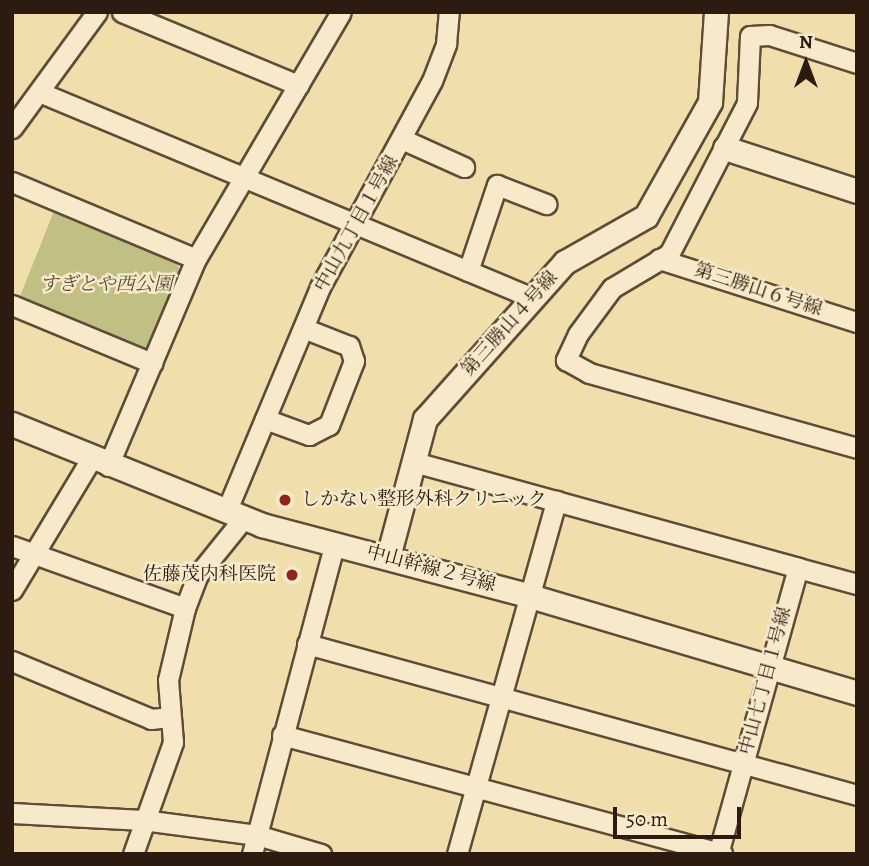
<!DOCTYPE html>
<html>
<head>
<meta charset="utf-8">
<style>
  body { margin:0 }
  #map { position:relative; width:869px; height:866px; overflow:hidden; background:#f1dead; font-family:Alegreya,"Noto Serif JP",serif }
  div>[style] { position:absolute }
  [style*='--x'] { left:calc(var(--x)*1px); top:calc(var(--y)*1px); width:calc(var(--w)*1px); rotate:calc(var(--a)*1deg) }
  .green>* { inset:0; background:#c2bf84 }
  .roads { filter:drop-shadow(2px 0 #5d4c36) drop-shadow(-2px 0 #5d4c36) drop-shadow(0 2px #5d4c36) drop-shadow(0 -2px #5d4c36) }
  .minor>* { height:19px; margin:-9.5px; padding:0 9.5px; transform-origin:9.5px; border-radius:9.5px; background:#f6eaca }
  .tertiary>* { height:23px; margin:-11.5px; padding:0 11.5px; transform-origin:11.5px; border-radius:11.5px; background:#f6eaca }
  .dots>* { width:19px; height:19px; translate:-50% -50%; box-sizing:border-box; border:4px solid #f6eaca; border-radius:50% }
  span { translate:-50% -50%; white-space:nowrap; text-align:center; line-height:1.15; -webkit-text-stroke:5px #f6eaca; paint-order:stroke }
  .street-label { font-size:19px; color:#2c1b0f }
  .park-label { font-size:19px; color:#594c32; font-style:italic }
  .poi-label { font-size:19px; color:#2c1b0f }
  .left { translate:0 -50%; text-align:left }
  .right { translate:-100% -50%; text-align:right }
  .frame { position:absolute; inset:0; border:14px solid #2c1b0f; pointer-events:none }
  .north { position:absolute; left:771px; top:28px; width:70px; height:70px; -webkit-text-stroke:5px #f6eaca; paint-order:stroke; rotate:0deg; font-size:19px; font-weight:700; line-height:28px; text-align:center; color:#2c1b0f }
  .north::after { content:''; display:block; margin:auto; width:24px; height:32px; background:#2c1b0f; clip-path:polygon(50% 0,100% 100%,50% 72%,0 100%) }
  .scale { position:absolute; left:613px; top:807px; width:128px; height:32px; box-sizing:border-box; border:4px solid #2c1b0f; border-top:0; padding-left:9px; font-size:21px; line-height:24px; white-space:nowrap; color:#2c1b0f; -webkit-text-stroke:5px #f6eaca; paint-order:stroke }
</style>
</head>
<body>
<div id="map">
  <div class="green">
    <i style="clip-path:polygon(54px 211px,175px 261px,180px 270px,147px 347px,134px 351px,19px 299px)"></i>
  </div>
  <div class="roads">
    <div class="minor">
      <i style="--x:122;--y:12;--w:191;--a:22.5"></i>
      <i style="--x:857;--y:63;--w:92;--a:-162.3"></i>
      <i style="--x:769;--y:35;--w:19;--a:177"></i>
      <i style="--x:750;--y:36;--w:67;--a:92.6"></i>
      <i style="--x:747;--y:103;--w:170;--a:117.3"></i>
      <i style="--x:669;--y:254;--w:66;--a:149.2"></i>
      <i style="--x:612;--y:288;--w:57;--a:126.5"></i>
      <i style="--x:578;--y:334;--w:29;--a:115"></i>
      <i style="--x:566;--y:360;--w:26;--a:29"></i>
      <i style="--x:589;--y:373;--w:278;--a:15.6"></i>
      <i style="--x:39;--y:92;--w:535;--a:22.64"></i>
      <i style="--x:12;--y:128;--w:144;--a:-53.8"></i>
      <i style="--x:404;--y:140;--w:66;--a:24.2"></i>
      <i style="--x:12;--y:182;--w:199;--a:22.7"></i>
      <i style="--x:659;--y:259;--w:208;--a:17.7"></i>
      <i style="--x:468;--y:271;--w:91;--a:-71.4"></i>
      <i style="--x:497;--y:185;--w:53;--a:21.2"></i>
      <i style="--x:12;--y:305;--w:152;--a:22.5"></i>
      <i style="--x:265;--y:419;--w:47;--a:20"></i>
      <i style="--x:309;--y:435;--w:22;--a:-27"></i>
      <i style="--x:329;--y:425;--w:69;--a:-68.7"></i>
      <i style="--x:354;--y:361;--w:16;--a:-108"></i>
      <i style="--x:349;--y:346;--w:49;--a:-158.6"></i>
      <i style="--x:414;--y:462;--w:398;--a:15.4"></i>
      <i style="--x:108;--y:466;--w:225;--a:-67"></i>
      <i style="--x:196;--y:259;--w:286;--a:-59.6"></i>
      <i style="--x:226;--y:512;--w:244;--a:-67.3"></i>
      <i style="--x:320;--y:287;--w:234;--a:-61.5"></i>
      <i style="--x:432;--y:81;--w:40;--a:-69"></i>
      <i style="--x:446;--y:44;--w:32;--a:-85"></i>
      <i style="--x:12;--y:546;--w:184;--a:19.7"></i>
      <i style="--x:12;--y:590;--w:153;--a:-58.9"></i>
      <i style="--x:307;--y:644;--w:570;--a:15.35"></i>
      <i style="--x:12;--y:661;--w:151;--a:22.6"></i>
      <i style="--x:151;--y:719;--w:18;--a:-6"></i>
      <i style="--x:282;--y:735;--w:456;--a:15.1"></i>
      <i style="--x:12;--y:813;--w:131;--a:3.1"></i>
      <i style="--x:143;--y:820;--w:115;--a:7.5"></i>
      <i style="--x:257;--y:835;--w:67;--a:16.5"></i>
      <i style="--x:133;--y:854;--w:119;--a:-70.3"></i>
      <i style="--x:173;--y:742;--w:62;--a:-94.6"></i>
      <i style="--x:168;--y:680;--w:74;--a:-76.7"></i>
      <i style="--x:185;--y:608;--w:34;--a:-69"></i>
      <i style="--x:197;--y:576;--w:73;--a:-51.1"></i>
      <i style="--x:252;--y:854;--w:322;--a:-75.1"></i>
      <i style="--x:457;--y:854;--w:367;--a:-74.3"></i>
      <i style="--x:718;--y:854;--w:297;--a:-74.4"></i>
      <i style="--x:798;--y:568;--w:61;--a:15.2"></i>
    </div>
    <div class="tertiary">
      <i style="--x:725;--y:148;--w:139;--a:18"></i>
      <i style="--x:12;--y:424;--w:270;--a:22"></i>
      <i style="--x:262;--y:525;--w:277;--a:14.8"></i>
      <i style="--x:530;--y:596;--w:341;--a:16.5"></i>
      <i style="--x:388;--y:557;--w:143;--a:-75"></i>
      <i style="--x:425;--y:419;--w:210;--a:-48.3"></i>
      <i style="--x:565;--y:262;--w:93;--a:-29.6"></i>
      <i style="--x:646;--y:216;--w:131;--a:-60.7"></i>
      <i style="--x:710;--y:102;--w:90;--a:-86.2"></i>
    </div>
  </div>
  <div class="dots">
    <i style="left:285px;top:500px;background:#8f2418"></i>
    <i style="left:292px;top:575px;background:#8f2418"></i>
  </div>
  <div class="street-label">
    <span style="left:357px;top:224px;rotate:-61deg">中山九丁目１号線</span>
    <span style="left:758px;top:290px;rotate:18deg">第三勝山６号線</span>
    <span style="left:510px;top:324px;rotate:-48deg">第三勝山４号線</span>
    <span style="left:431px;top:569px;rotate:15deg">中山幹線２号線</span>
    <span style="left:766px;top:681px;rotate:-75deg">中山七丁目１号線</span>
  </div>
  <div class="park-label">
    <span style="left:106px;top:285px">すぎとや西公園</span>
  </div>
  <div class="poi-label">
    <span class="left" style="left:301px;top:500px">しかない整形外科クリニック</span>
    <span class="right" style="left:276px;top:575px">佐藤茂内科医院</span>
  </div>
  <div class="frame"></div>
  <div class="north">N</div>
  <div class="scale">50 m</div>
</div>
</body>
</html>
